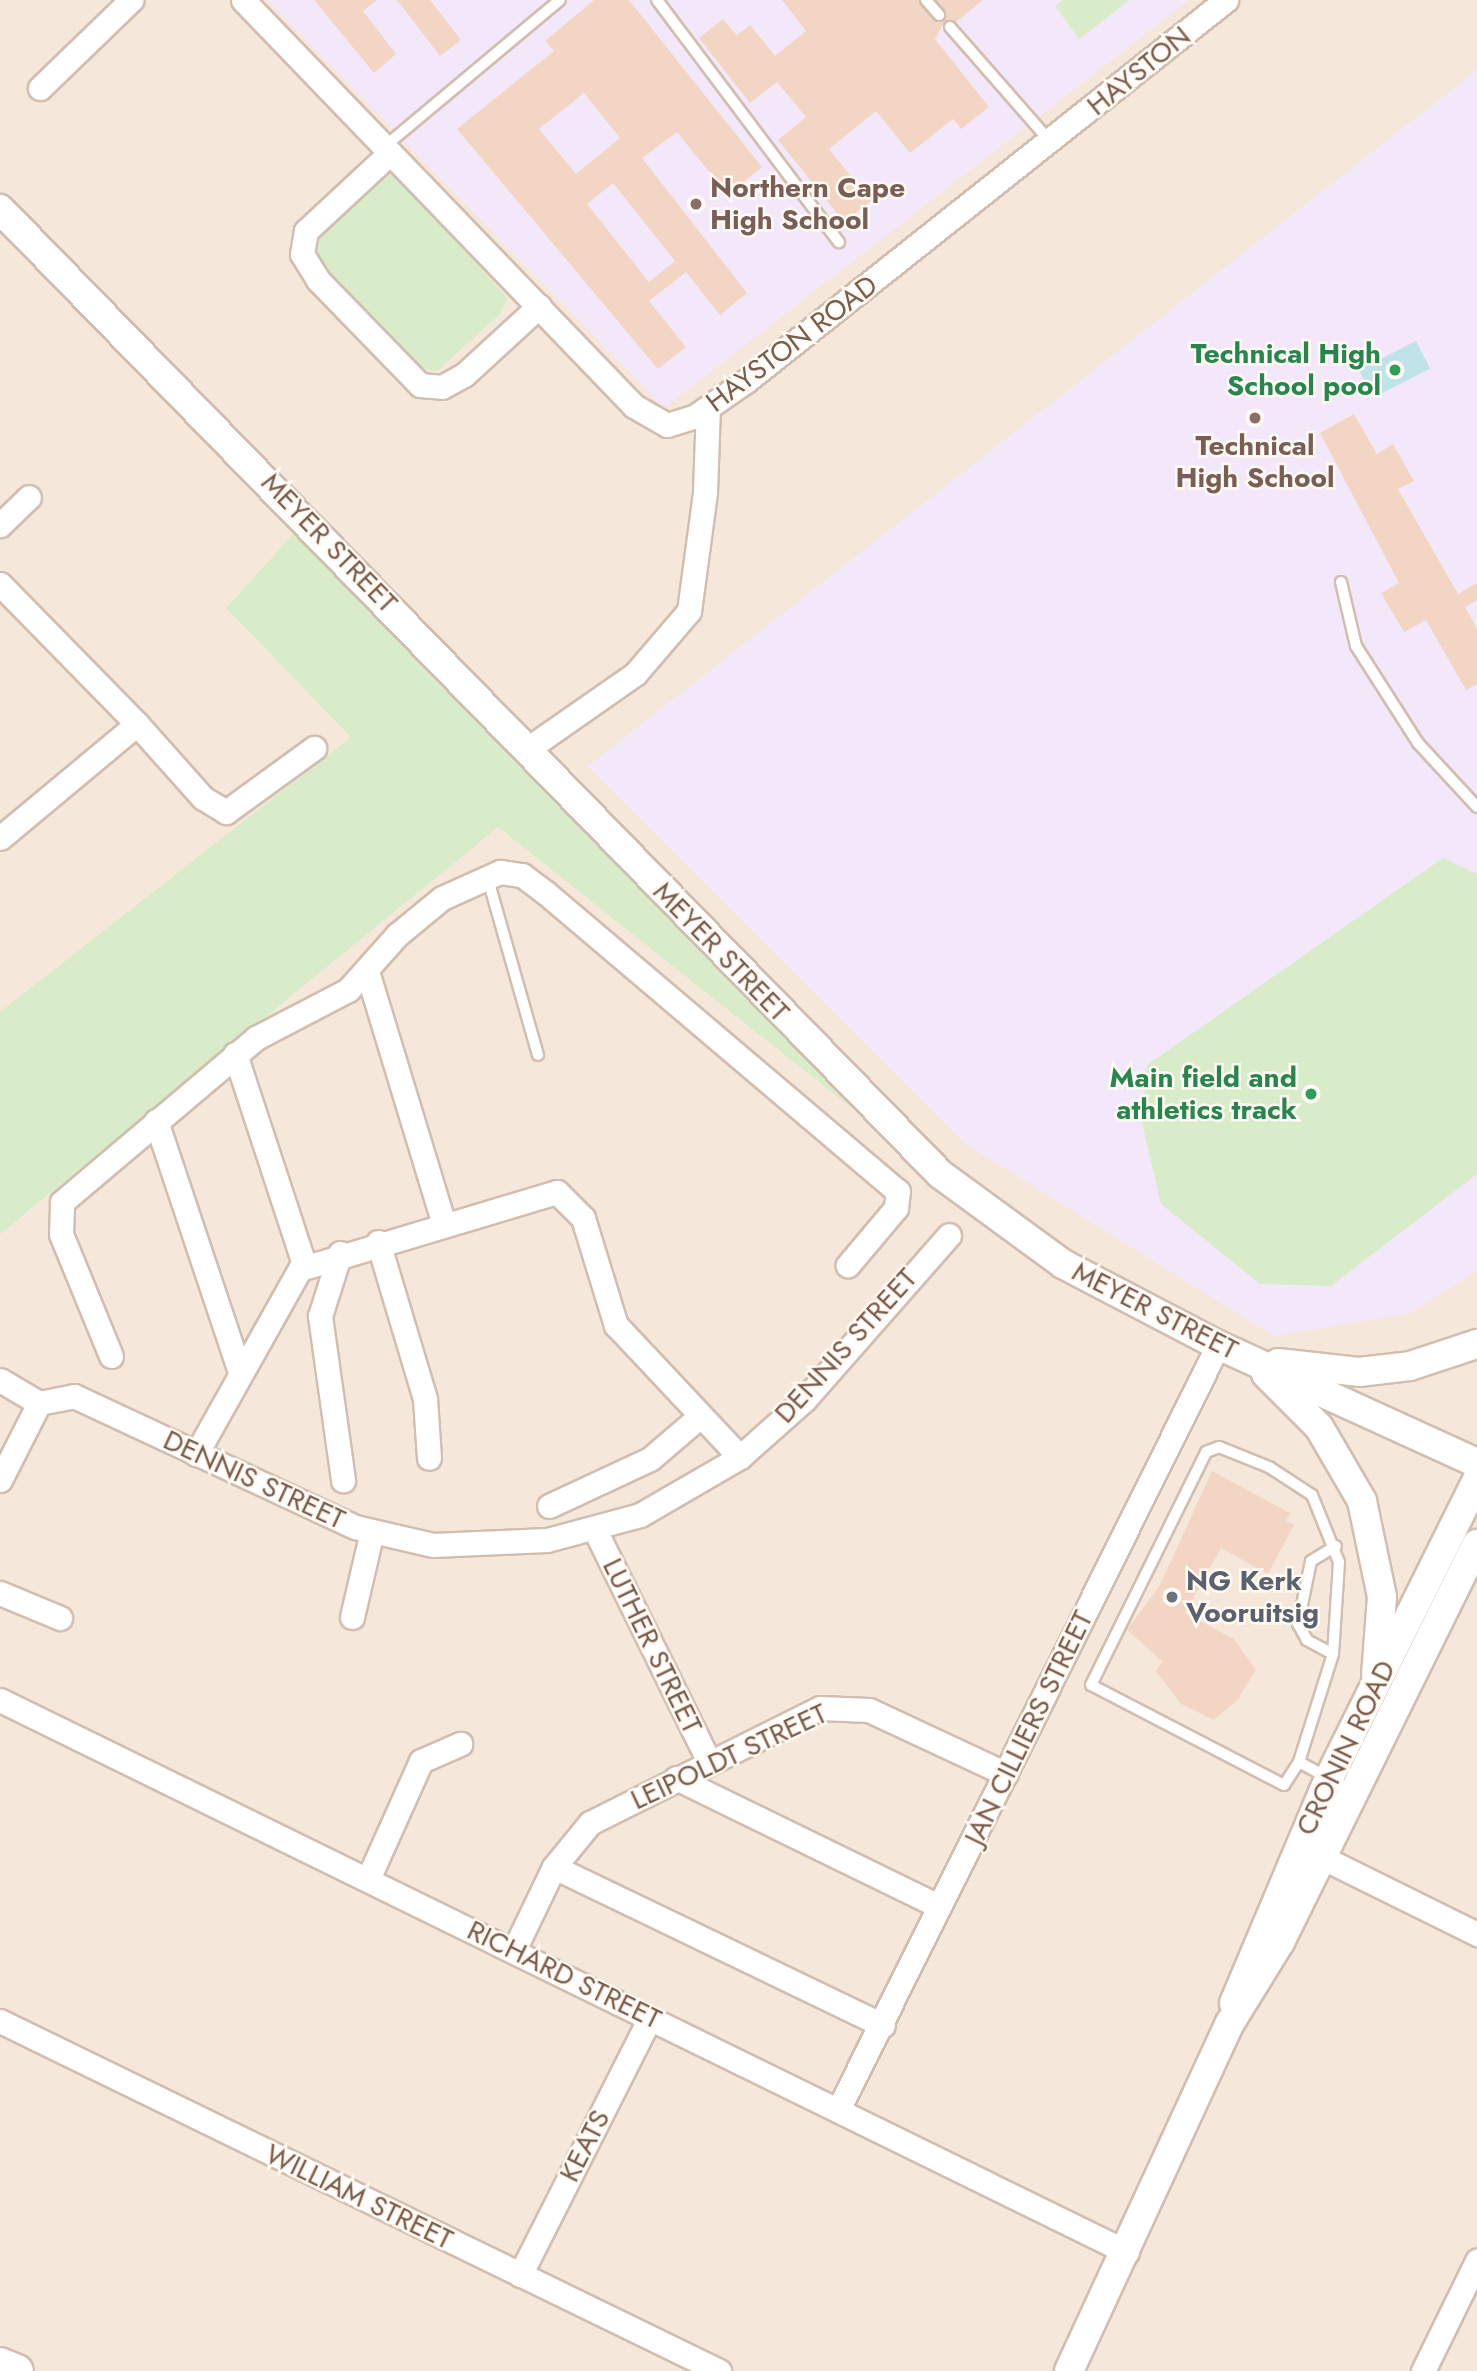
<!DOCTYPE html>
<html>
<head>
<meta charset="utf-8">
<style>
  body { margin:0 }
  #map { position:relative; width:1477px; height:2371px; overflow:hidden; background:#fdf6ec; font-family:Jost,sans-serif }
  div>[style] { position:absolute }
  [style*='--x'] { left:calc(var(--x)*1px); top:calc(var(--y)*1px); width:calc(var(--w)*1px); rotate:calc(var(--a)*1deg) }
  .residential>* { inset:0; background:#f5e8da; transform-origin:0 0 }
  .education>* { inset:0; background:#f3e8fa }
  .green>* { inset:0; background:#d8ecc9 }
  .water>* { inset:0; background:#bfe3e8; transform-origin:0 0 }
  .building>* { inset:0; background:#f3d5c3 }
  .roads { filter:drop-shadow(2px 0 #d1beb0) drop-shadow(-2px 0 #d1beb0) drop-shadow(0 2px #d1beb0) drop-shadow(0 -2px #d1beb0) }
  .service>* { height:10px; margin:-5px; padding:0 5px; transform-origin:5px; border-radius:5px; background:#fff }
  .minor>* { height:23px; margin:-11.5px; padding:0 11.5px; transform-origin:11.5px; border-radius:11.5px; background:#fff }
  .tertiary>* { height:28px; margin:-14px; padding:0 14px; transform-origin:14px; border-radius:14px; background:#fff }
  .secondary>* { height:32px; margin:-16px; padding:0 16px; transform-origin:16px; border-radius:16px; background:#fff }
  .dots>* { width:19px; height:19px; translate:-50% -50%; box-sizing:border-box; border:4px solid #fffaf3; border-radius:50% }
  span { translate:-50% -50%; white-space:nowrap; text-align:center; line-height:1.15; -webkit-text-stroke:5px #fffaf3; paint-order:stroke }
  .street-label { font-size:28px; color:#7a5c4d }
  .education-label { font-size:28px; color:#785e54; font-weight:700 }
  .left { translate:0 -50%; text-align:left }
  .leisure-label { font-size:28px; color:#27864d; font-weight:700 }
  .right { translate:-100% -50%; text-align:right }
  .worship-label { font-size:28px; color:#5b616d; font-weight:700 }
</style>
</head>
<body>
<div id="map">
  <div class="residential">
    <i style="left:0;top:0;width:1477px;height:2371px"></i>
  </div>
  <div class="education">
    <i style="clip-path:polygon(267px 0,1189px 0,664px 408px)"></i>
    <i style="clip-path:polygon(1477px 70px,1477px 1271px,1408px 1314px,1274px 1336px,967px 1145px,588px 766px)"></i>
  </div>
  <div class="green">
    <i style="clip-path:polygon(1063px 0,1130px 0,1079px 39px,1055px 6px)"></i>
    <i style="clip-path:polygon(382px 169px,395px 172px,507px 298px,500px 314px,437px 371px,421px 368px,305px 246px)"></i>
    <i style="clip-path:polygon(298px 529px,854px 1110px,498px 827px,0 1234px,0 1012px,351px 737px,226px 608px)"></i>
    <i style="clip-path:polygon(1443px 858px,1477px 874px,1477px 1174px,1331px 1286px,1260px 1284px,1161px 1204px,1142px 1123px,1147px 1065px)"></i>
  </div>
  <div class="water">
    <i style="left:1416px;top:341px;width:31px;height:64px;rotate:63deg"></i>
  </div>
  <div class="building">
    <i style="clip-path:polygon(314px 0,377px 0,363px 11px,396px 54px,374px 73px)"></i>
    <i style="clip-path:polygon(397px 0,430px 0,461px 40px,440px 56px)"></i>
    <i style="clip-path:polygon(evenodd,594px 0,629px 0,762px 167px,728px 195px,677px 132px,642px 158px,747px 293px,720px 315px,686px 272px,649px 301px,686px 347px,658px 369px,457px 129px,554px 51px,545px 41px,594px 0,584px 93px,620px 138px,576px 174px,539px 129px,584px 93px,594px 0,613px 183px,675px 261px,649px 282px,587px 204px,613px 183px)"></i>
    <i style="clip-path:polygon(782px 0,918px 0,940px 23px,947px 14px,936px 0,983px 0,956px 22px,945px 21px,935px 39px,989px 107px,961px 129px,953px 119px,910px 153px,876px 111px,829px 149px,871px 201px,844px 222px,778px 140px,806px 117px,777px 82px,750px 103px,699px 38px,723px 19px,737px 35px,750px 25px,775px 56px,806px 31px)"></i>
    <i style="clip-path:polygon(1354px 414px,1377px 454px,1393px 444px,1414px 481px,1398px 489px,1458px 594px,1477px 583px,1477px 600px,1465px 607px,1477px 629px,1477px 684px,1466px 690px,1426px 620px,1404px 632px,1381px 593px,1399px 583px,1320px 433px)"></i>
    <i style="clip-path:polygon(1212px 1471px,1290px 1513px,1286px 1521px,1294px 1525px,1268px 1574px,1221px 1548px,1185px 1613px,1234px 1639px,1256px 1670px,1238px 1699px,1214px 1720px,1181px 1704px,1156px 1671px,1162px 1661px,1127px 1630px,1160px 1585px)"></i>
  </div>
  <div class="roads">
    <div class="service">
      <i style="--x:657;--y:0;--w:303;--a:53.1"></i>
      <i style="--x:926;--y:0;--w:20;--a:49"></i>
      <i style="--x:950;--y:27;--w:150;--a:48.8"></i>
      <i style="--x:384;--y:147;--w:229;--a:-39.9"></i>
      <i style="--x:1341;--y:582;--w:66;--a:76.8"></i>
      <i style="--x:1356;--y:646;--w:115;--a:57.4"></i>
      <i style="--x:1418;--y:743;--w:87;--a:47.3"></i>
      <i style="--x:487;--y:876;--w:186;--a:74.1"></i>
      <i style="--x:1219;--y:1447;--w:54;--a:21.8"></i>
      <i style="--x:1269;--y:1467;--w:51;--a:33.1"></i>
      <i style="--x:1312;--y:1495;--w:72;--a:68.1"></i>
      <i style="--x:1339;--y:1562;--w:92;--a:93.7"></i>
      <i style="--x:1333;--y:1654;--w:113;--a:107.5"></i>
      <i style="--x:1299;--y:1762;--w:27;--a:123"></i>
      <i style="--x:1284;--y:1785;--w:217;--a:-152.6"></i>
      <i style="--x:1091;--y:1685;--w:260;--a:-63.7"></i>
      <i style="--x:1206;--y:1452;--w:14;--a:-21"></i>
      <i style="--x:1333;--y:1654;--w:30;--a:-152"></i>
      <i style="--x:1307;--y:1640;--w:18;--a:-119"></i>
      <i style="--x:1298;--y:1624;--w:64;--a:-78.3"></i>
      <i style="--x:1311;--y:1561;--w:29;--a:-31"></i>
      <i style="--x:1299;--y:1762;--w:63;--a:28.6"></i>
    </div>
    <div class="minor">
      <i style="--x:243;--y:0;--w:564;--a:46.08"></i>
      <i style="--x:634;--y:406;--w:38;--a:30"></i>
      <i style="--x:667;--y:425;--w:28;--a:-17"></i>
      <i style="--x:694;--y:417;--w:63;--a:-34.7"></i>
      <i style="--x:746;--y:381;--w:613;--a:-38.44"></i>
      <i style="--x:40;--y:88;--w:127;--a:-44"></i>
      <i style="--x:390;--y:153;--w:115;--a:137.1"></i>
      <i style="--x:306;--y:231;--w:23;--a:100"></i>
      <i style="--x:302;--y:254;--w:31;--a:58"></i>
      <i style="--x:318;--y:280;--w:146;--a:45.8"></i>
      <i style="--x:420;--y:385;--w:22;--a:5"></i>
      <i style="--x:442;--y:387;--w:25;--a:-29"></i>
      <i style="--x:464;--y:375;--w:102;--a:-42.6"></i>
      <i style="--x:0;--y:525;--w:40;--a:-44"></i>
      <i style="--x:0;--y:584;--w:196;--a:45.6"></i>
      <i style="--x:137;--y:724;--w:178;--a:140.2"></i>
      <i style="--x:137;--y:724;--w:99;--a:48.3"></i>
      <i style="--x:203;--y:798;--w:27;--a:31"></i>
      <i style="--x:226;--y:812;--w:109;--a:-36"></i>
      <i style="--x:526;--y:750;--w:133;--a:-34.9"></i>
      <i style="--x:635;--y:674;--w:83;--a:-49.4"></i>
      <i style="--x:689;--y:611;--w:120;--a:-82.3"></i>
      <i style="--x:705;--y:492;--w:84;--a:-88"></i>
      <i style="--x:367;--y:971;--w:264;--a:73.1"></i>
      <i style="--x:235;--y:1054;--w:224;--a:71.8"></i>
      <i style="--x:156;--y:1121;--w:265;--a:71.5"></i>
      <i style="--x:378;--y:1242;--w:164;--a:73.3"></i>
      <i style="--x:425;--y:1399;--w:59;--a:86.1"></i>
      <i style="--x:340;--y:1253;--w:66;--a:107.6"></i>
      <i style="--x:320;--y:1316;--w:166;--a:82"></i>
      <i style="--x:111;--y:1356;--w:132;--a:-112.3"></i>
      <i style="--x:61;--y:1234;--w:32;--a:-88"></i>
      <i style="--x:62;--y:1202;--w:254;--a:-40.2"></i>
      <i style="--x:256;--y:1038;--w:104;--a:-27.6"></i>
      <i style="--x:348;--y:990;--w:74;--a:-48.3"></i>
      <i style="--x:397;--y:935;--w:58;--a:-39.4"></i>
      <i style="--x:442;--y:898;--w:64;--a:-24.1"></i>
      <i style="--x:500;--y:872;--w:22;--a:8"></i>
      <i style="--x:522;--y:875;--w:30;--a:37"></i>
      <i style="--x:546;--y:893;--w:461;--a:40.3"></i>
      <i style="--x:898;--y:1191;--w:17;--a:97"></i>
      <i style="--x:896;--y:1208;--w:75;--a:130.1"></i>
      <i style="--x:0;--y:1380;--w:45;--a:30.5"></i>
      <i style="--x:39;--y:1403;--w:36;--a:-11"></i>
      <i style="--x:74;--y:1396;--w:310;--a:25"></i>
      <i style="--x:355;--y:1527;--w:80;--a:13"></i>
      <i style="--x:433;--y:1545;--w:114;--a:-2.5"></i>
      <i style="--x:547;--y:1540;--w:96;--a:-15"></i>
      <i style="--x:640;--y:1515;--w:116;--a:-30.1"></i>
      <i style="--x:740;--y:1457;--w:87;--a:-41.7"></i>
      <i style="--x:805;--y:1399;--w:218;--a:-48.7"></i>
      <i style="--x:196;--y:1454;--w:212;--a:-60.7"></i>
      <i style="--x:300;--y:1269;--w:268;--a:-16.7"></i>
      <i style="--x:557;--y:1192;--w:37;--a:45"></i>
      <i style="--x:583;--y:1218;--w:112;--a:72.9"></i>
      <i style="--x:616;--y:1325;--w:181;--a:46.8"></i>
      <i style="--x:0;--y:1480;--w:86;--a:-63.1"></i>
      <i style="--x:549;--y:1506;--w:111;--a:-25"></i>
      <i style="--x:650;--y:1459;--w:65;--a:-40.6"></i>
      <i style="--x:595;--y:1530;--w:258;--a:63.8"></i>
      <i style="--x:0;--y:1593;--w:65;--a:22.6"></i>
      <i style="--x:352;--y:1617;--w:88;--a:-76.9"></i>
      <i style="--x:0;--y:1700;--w:1255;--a:26.1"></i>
      <i style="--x:676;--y:1778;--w:292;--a:26"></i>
      <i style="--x:1307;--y:1850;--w:190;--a:26.3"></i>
      <i style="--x:554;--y:1867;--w:365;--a:25.7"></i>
      <i style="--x:368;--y:1879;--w:129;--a:-65.8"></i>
      <i style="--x:421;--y:1761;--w:43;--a:-23.6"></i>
      <i style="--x:514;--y:1950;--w:92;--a:-64.3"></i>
      <i style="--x:554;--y:1867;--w:57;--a:-50.7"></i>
      <i style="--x:590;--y:1823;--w:257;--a:-26.6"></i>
      <i style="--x:820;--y:1708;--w:49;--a:2.3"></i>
      <i style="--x:869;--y:1710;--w:151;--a:25"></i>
      <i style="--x:0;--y:2021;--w:800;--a:25.96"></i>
      <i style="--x:838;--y:2110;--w:854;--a:-63.58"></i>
      <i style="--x:520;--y:2275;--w:288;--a:-63.2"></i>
      <i style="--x:1423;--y:2371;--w:123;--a:-63.9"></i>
    </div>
    <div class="tertiary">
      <i style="--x:0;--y:209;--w:1347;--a:45.75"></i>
      <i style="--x:940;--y:1174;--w:152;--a:36.2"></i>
      <i style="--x:1063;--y:1264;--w:175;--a:27.6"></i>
      <i style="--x:1218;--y:1345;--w:285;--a:24.5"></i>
      <i style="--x:1278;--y:1363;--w:81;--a:6.3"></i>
      <i style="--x:1359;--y:1372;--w:51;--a:-6.7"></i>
      <i style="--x:1410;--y:1366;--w:71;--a:-18.2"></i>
      <i style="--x:1266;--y:1374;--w:75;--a:45"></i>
      <i style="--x:1319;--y:1427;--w:86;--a:59.8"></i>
      <i style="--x:1362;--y:1501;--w:98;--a:78.2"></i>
      <i style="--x:1382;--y:1597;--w:78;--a:94.4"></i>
      <i style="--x:1234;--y:2003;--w:244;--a:-67.1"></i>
      <i style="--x:1329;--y:1778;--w:333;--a:-63.6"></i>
      <i style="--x:1069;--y:2371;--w:383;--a:-65.2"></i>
      <i style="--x:1230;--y:2023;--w:95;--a:-58.3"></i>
      <i style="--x:1280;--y:1942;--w:444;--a:-63.7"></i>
    </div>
    <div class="secondary">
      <i style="--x:0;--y:2364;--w:18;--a:22"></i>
    </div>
  </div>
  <div class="dots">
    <i style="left:696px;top:204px;background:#8d6e63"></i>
    <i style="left:1395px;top:370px;background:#2e9e5b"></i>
    <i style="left:1255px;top:418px;background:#8d6e63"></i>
    <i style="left:1311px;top:1094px;background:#2e9e5b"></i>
    <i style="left:1172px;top:1597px;background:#6b7280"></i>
  </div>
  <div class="street-label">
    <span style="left:1139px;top:71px;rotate:-39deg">HAYSTON</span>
    <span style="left:792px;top:344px;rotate:-37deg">HAYSTON ROAD</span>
    <span style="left:329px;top:543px;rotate:46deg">MEYER STREET</span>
    <span style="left:721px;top:952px;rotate:46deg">MEYER STREET</span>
    <span style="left:1155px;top:1311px;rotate:27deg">MEYER STREET</span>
    <span style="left:846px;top:1346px;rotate:-48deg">DENNIS STREET</span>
    <span style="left:254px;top:1480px;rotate:25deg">DENNIS STREET</span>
    <span style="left:652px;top:1646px;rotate:64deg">LUTHER STREET</span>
    <span style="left:1029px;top:1728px;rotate:-64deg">JAN CILLIERS STREET</span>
    <span style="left:1346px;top:1748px;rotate:-64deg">CRONIN ROAD</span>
    <span style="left:729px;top:1757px;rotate:-25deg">LEIPOLDT STREET</span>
    <span style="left:564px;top:1975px;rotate:26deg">RICHARD STREET</span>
    <span style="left:585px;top:2146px;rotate:-63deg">KEATS</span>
    <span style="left:359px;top:2197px;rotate:26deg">WILLIAM STREET</span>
  </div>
  <div class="education-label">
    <span class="left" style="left:710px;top:204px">Northern Cape<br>High School</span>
    <span style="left:1255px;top:462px">Technical<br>High School</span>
  </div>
  <div class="leisure-label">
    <span class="right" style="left:1381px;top:370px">Technical High<br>School pool</span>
    <span class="right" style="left:1297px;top:1094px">Main field and<br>athletics track</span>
  </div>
  <div class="worship-label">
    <span class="left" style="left:1186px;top:1597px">NG Kerk<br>Vooruitsig</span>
  </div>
</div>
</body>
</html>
